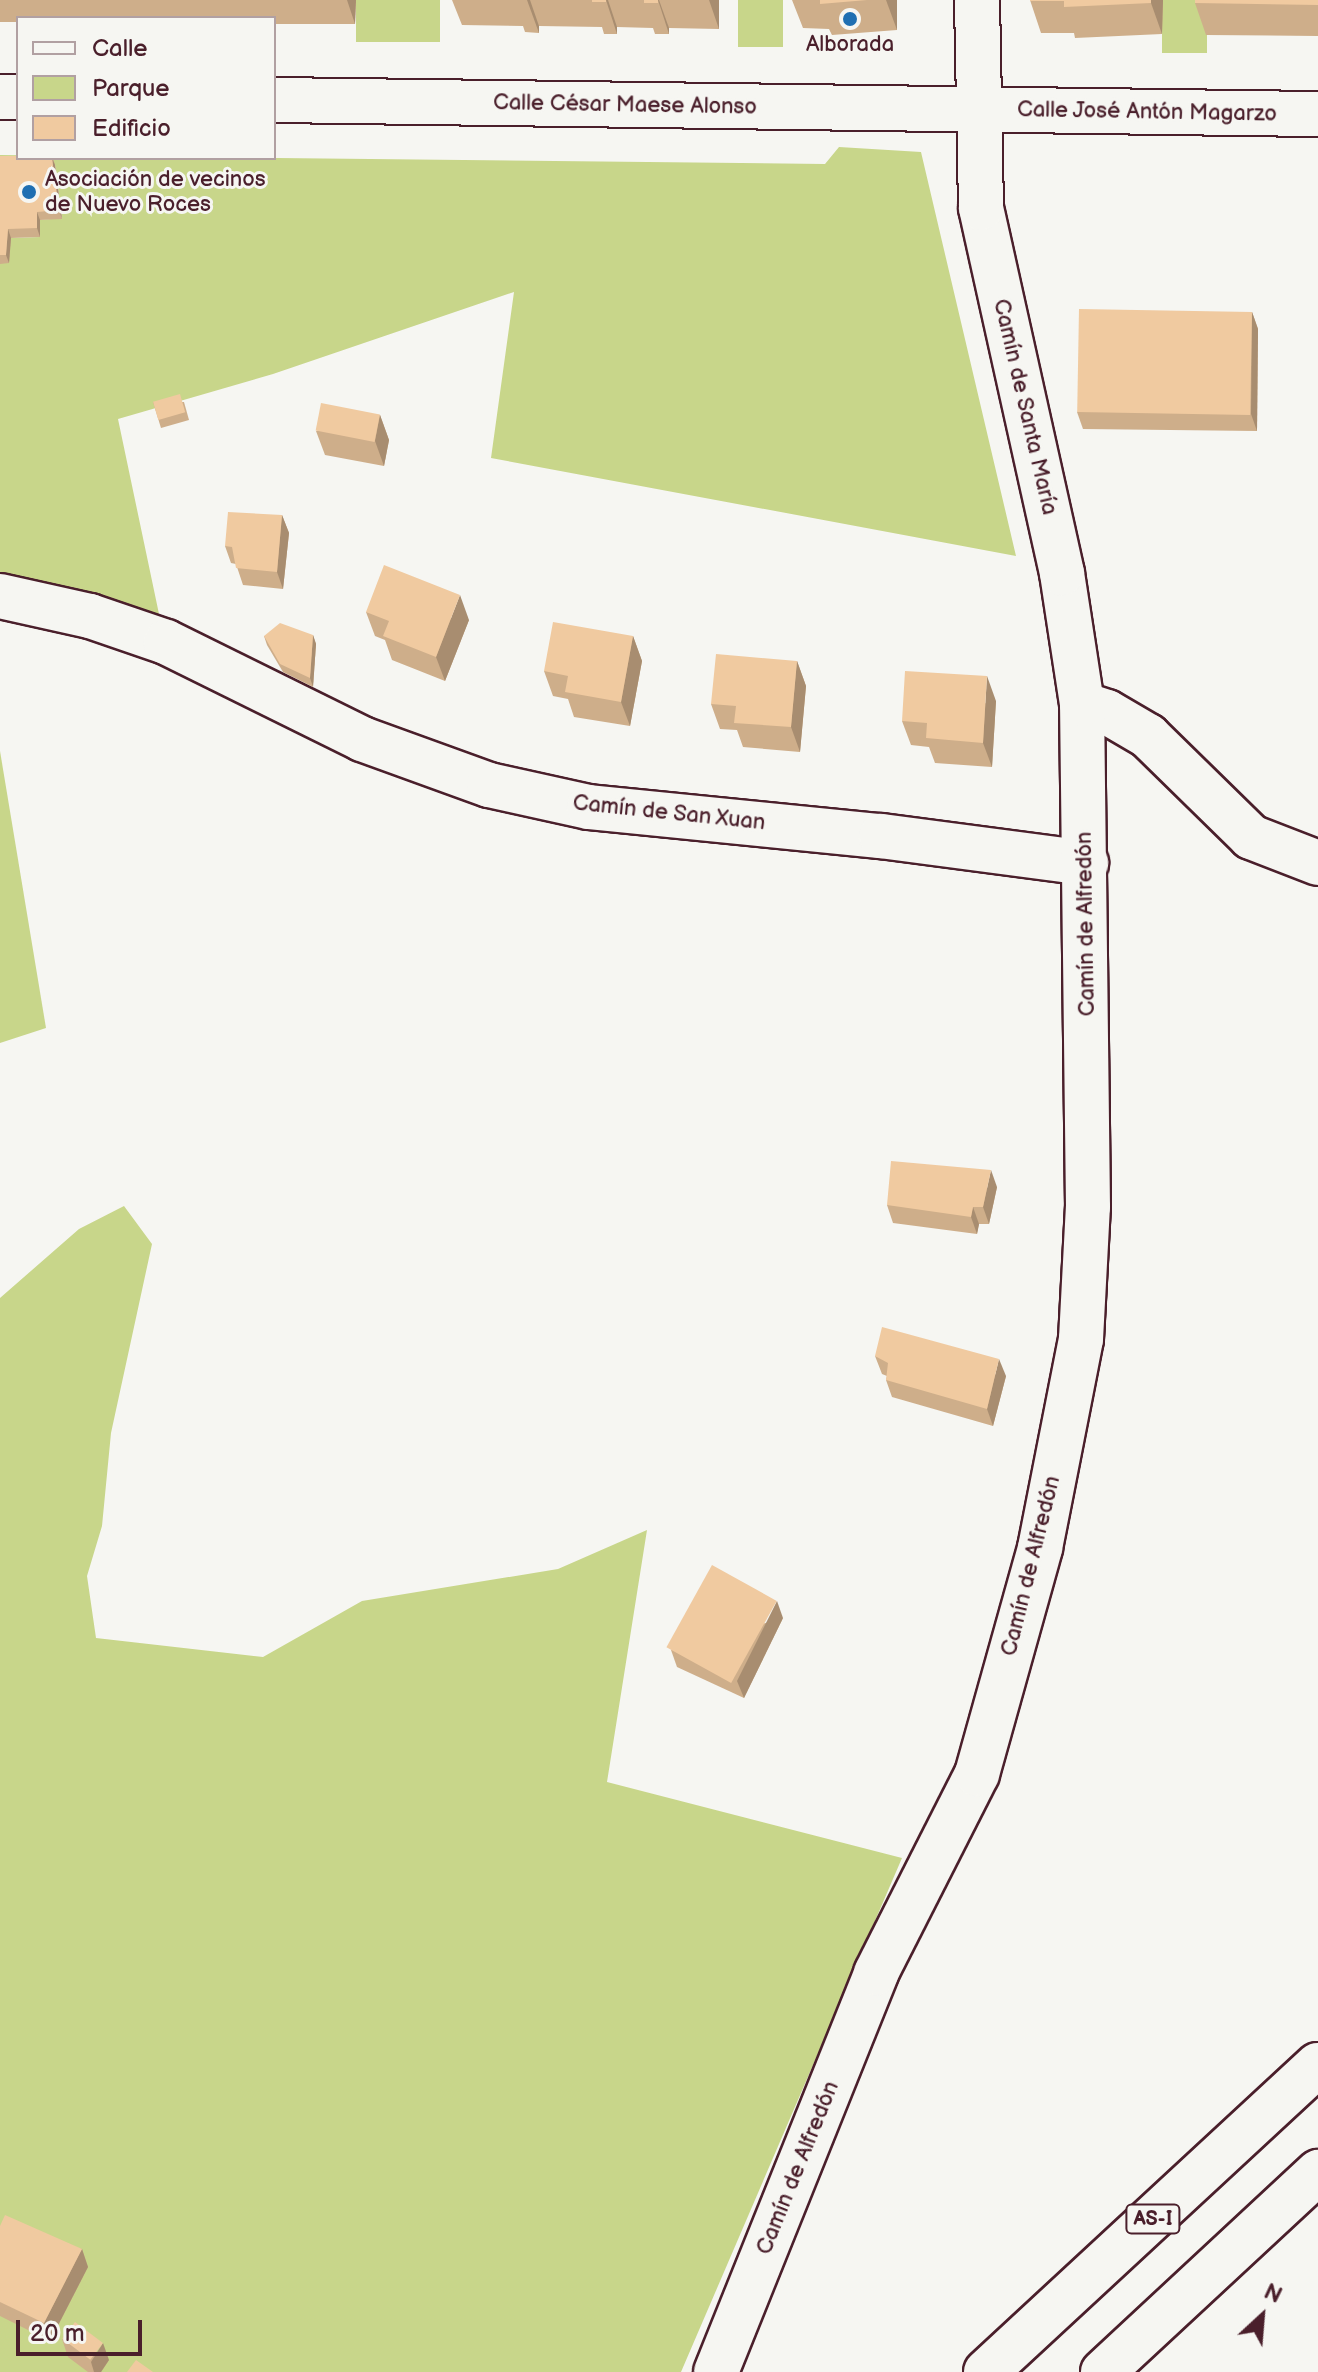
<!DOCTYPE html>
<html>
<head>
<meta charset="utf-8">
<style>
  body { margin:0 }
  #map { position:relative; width:1318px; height:2372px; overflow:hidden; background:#f6f6f2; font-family:"Balsamiq Sans",sans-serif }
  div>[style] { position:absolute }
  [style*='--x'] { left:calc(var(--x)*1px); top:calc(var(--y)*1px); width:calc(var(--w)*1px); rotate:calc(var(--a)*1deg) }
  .green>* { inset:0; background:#c8d68a; transform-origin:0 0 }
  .roads { filter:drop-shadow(2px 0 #4a1f2b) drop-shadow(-2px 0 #4a1f2b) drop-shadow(0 2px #4a1f2b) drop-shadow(0 -2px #4a1f2b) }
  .street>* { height:44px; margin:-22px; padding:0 22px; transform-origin:22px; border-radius:22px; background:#f6f6f2 }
  .highway>* { height:44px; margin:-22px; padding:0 22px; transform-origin:22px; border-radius:22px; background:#f6f6f2 }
  .wall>* { inset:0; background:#ceae8a }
  .shaded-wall>* { inset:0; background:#a88d70 }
  .building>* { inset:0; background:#f0caa0; transform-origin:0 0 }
  .dots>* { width:22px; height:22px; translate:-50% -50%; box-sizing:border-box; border:4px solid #f6f6f2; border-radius:50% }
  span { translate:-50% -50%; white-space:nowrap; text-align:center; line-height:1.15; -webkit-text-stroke:6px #f6f6f2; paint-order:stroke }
  .shield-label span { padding:2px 6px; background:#f6f6f2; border:2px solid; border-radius:6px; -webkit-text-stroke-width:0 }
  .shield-label { font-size:20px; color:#4a1f2b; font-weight:700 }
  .poi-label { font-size:22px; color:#4a1f2b }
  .left { translate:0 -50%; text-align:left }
  .street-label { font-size:22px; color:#4a1f2b }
  .legend { position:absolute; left:16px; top:16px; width:260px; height:144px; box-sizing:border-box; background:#f6f6f2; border:2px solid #b1a0a2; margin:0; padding:10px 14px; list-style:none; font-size:24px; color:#4a1f2b }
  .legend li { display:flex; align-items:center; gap:16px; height:40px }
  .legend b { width:40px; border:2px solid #b1a0a2 }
  .north { position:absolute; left:1222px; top:2276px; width:80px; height:80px; -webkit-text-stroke:6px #f6f6f2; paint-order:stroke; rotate:26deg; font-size:22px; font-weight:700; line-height:32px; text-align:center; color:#4a1f2b }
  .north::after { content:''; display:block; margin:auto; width:28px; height:36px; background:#4a1f2b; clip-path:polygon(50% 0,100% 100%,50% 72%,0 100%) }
  .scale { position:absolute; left:16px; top:2320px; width:126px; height:36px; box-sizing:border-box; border:4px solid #4a1f2b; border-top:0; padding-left:10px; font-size:24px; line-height:28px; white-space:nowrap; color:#4a1f2b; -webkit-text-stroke:6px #f6f6f2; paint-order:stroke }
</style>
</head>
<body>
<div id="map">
  <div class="green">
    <i style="left:356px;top:0;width:84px;height:42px"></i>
    <i style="left:738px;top:0;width:45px;height:47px"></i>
    <i style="left:1162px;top:0;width:45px;height:53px"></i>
    <i style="clip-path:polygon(839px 147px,921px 152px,1016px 556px,491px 458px,514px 292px,273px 374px,118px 419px,159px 614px,0 576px,0 263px,11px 238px,40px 237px,40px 220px,62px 218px,55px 165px,0 165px,0 155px,825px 164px)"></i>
    <i style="clip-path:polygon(0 751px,46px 1028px,0 1043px)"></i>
    <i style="clip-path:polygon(124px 1206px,152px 1244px,111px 1433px,102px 1526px,87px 1576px,96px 1638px,263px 1657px,362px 1601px,558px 1569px,647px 1530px,607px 1782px,902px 1858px,681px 2372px,0 2372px,0 1298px,79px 1229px)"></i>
  </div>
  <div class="roads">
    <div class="street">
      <i style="--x:0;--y:97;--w:18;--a:0"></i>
      <i style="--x:274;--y:100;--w:1044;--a:0.77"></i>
      <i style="--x:0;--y:596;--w:92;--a:12.5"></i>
      <i style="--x:90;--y:616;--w:80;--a:18.9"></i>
      <i style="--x:166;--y:642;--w:219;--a:26.3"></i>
      <i style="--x:362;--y:739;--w:135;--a:19.9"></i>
      <i style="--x:489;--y:785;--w:102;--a:12.4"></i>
      <i style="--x:589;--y:807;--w:293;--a:5.7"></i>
      <i style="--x:881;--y:836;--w:207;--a:7.5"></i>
      <i style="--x:1082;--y:704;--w:26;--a:18"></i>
      <i style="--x:1107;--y:712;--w:48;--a:30.3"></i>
      <i style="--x:1148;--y:736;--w:144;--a:44.4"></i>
      <i style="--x:1251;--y:837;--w:72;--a:21.2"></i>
      <i style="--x:716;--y:2372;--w:430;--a:-68.1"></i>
      <i style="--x:876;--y:1973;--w:223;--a:-63.1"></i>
      <i style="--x:977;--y:1774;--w:235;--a:-74.4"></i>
      <i style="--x:1040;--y:1548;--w:213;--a:-78.9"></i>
      <i style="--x:1081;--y:1339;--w:132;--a:-87"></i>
      <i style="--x:1088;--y:1207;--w:503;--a:-90.68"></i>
      <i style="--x:1082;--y:704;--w:133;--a:-98.7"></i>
      <i style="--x:1062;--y:573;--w:374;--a:-102.5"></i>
      <i style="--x:981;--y:208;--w:208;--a:-91.1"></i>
    </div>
    <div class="highway">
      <i style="--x:986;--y:2372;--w:452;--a:-42.8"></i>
      <i style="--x:1103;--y:2372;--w:294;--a:-42.9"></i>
    </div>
  </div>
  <div class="wall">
    <i style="clip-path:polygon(0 0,356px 0,355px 24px,274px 24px,274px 18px,18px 18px,18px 22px,0 22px)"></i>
    <i style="clip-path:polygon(452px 0,719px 0,719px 29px,669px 28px,669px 34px,655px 34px,653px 28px,617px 27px,617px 34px,604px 34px,602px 27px,539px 26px,539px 33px,525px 32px,523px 26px,462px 25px)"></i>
    <i style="clip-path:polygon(792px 0,897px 0,897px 30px,832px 35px,829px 29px,803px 28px)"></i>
    <i style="clip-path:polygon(1030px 0,1163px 0,1162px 34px,1075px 38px,1074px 33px,1041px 33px)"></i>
    <i style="clip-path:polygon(1318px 0,1318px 36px,1206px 35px,1195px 3px)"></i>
    <i style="clip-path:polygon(0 156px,53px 158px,55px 165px,62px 219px,40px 220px,40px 237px,11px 238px,9px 263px,0 264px)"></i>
    <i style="clip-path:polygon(1252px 312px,1258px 329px,1257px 431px,1083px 429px,1077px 412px)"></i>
    <i style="clip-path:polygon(153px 402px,184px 402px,189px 420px,161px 428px)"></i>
    <i style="clip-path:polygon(380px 415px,389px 440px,384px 466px,325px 455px,316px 431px)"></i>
    <i style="clip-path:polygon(282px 515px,289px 533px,283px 589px,243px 585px,236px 564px,231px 563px,225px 546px)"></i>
    <i style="clip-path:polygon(366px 612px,469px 620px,445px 681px,392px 660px,385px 640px,375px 636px)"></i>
    <i style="clip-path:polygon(313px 635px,316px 644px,313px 687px,283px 672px,267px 645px,264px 636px)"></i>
    <i style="clip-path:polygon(633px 636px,642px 661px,630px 726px,574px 717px,568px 699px,553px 696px,544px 671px)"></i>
    <i style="clip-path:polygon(797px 661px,806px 686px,800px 752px,743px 747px,737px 730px,720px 729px,711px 704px)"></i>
    <i style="clip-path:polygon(996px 701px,992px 767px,935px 763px,929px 747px,911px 745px,902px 721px)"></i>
    <i style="clip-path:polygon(997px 1187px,989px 1224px,979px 1224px,977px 1234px,893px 1223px,887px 1205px)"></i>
    <i style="clip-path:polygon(875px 1356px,1006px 1376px,993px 1426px,892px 1397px,886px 1380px,887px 1376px,882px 1374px)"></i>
    <i style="clip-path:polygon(783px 1618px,744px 1698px,677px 1667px,671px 1650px)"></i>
    <i style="clip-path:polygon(0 2226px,82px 2249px,88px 2267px,50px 2341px,0 2316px)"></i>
    <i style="clip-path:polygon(62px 2339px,109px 2360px,101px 2372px,88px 2372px,68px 2357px)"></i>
  </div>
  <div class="shaded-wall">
    <i style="clip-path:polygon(347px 0,356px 0,355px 24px)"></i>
    <i style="clip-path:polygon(527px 0,530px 0,539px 26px,539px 33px)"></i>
    <i style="clip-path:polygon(606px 0,608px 0,617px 27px,617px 34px)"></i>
    <i style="clip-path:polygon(658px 0,659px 0,669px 28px,669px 34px)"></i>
    <i style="clip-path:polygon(709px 0,719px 0,719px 29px)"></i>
    <i style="clip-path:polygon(886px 0,897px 0,897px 30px)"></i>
    <i style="clip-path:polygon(1151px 0,1163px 0,1162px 34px,1151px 3px)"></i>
    <i style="clip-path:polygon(52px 158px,55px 165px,62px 219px,59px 210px)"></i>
    <i style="clip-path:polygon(37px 212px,40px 220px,40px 237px,37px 228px)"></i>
    <i style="clip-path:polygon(8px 229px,11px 238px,9px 263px,6px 255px)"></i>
    <i style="clip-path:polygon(1252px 312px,1258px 329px,1257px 431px,1251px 414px)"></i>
    <i style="clip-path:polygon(380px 415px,389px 440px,384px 466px,375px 441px)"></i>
    <i style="clip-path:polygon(282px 515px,289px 533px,283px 589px,277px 572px)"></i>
    <i style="clip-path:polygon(460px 595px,469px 620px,445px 681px,436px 657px)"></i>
    <i style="clip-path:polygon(313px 635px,316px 644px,313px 687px,310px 678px)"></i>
    <i style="clip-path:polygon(633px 636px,642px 661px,630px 726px,621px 702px)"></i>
    <i style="clip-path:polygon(797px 661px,806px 686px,800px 752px,791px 727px)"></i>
    <i style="clip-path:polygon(987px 676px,996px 701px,992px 767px,983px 743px)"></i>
    <i style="clip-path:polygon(991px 1170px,997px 1187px,989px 1224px,983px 1207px)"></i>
    <i style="clip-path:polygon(973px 1207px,979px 1224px,977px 1234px,971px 1217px)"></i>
    <i style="clip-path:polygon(999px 1359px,1006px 1376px,993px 1426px,987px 1409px)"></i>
    <i style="clip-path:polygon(777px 1601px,783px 1618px,744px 1698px,737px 1681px)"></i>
    <i style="clip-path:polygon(82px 2249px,88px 2267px,50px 2341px,44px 2323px)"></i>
    <i style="clip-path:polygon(103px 2343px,109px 2360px,101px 2372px,94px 2372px,91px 2362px)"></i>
  </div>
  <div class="building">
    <i style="left:592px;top:0;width:14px;height:2px"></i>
    <i style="left:644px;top:0;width:14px;height:3px"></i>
    <i style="clip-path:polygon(820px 0,867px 0,820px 4px)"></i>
    <i style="clip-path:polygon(1030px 0,1151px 0,1151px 3px,1064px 7px,1064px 1px,1030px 1px)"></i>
    <i style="clip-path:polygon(1195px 0,1318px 0,1318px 5px,1195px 3px)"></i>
    <i style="clip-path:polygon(0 156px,18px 156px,18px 158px,52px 158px,59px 210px,37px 212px,37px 228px,8px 229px,6px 255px,0 255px)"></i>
    <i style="left:1079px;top:309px;width:173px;height:103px;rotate:1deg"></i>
    <i style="left:180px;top:394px;width:19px;height:28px;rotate:74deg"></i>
    <i style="left:321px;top:403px;width:60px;height:28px;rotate:11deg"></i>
    <i style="clip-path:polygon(228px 512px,282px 515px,277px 572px,236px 568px,232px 547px,225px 546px)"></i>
    <i style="clip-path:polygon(384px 565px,460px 595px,436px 657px,383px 636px,389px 621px,366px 612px)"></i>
    <i style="clip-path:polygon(553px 622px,633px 636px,621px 702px,565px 692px,568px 676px,544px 671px)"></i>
    <i style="clip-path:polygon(280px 623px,313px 635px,310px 678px,280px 664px,264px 636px)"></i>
    <i style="clip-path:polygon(716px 654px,797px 661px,791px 727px,734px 723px,736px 706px,711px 704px)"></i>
    <i style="clip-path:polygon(905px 671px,987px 676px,983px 743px,926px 738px,927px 723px,902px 721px)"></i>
    <i style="clip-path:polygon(891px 1161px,991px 1170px,983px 1207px,973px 1207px,971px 1217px,887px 1205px)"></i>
    <i style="clip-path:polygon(882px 1327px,999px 1359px,987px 1409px,886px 1380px,888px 1363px,875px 1356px)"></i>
    <i style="left:712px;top:1565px;width:74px;height:94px;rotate:29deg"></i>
    <i style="clip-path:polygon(5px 2215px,82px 2249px,44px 2323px,0 2302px,0 2226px)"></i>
    <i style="left:75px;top:2322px;width:35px;height:21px;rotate:37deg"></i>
    <i style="clip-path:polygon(136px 2360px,153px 2372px,127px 2372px)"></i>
  </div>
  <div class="dots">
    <i style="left:850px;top:19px;background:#1f6fb2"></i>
    <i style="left:29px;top:192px;background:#1f6fb2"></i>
  </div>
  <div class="shield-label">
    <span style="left:1153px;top:2219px">AS-I</span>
  </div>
  <div class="poi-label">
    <span style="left:850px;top:45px">Alborada</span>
    <span class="left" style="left:45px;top:192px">Asociación de vecinos<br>de Nuevo Roces</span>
  </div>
  <div class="street-label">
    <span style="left:625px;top:105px;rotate:1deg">Calle César Maese Alonso</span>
    <span style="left:1147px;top:112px;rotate:1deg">Calle José Antón Magarzo</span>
    <span style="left:1025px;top:407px;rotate:77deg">Camín de Santa María</span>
    <span style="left:669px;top:813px;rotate:6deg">Camín de San Xuan</span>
    <span style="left:1086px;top:924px;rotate:-91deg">Camín de Alfredón</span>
    <span style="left:1031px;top:1566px;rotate:-76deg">Camín de Alfredón</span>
    <span style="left:798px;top:2168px;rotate:-68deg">Camín de Alfredón</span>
  </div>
  <ul class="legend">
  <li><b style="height:10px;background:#f6f6f2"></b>Calle</li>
  <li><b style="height:22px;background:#c8d68a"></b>Parque</li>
  <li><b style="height:22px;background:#f0caa0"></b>Edificio</li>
  </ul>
  <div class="north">N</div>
  <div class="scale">20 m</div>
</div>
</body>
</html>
